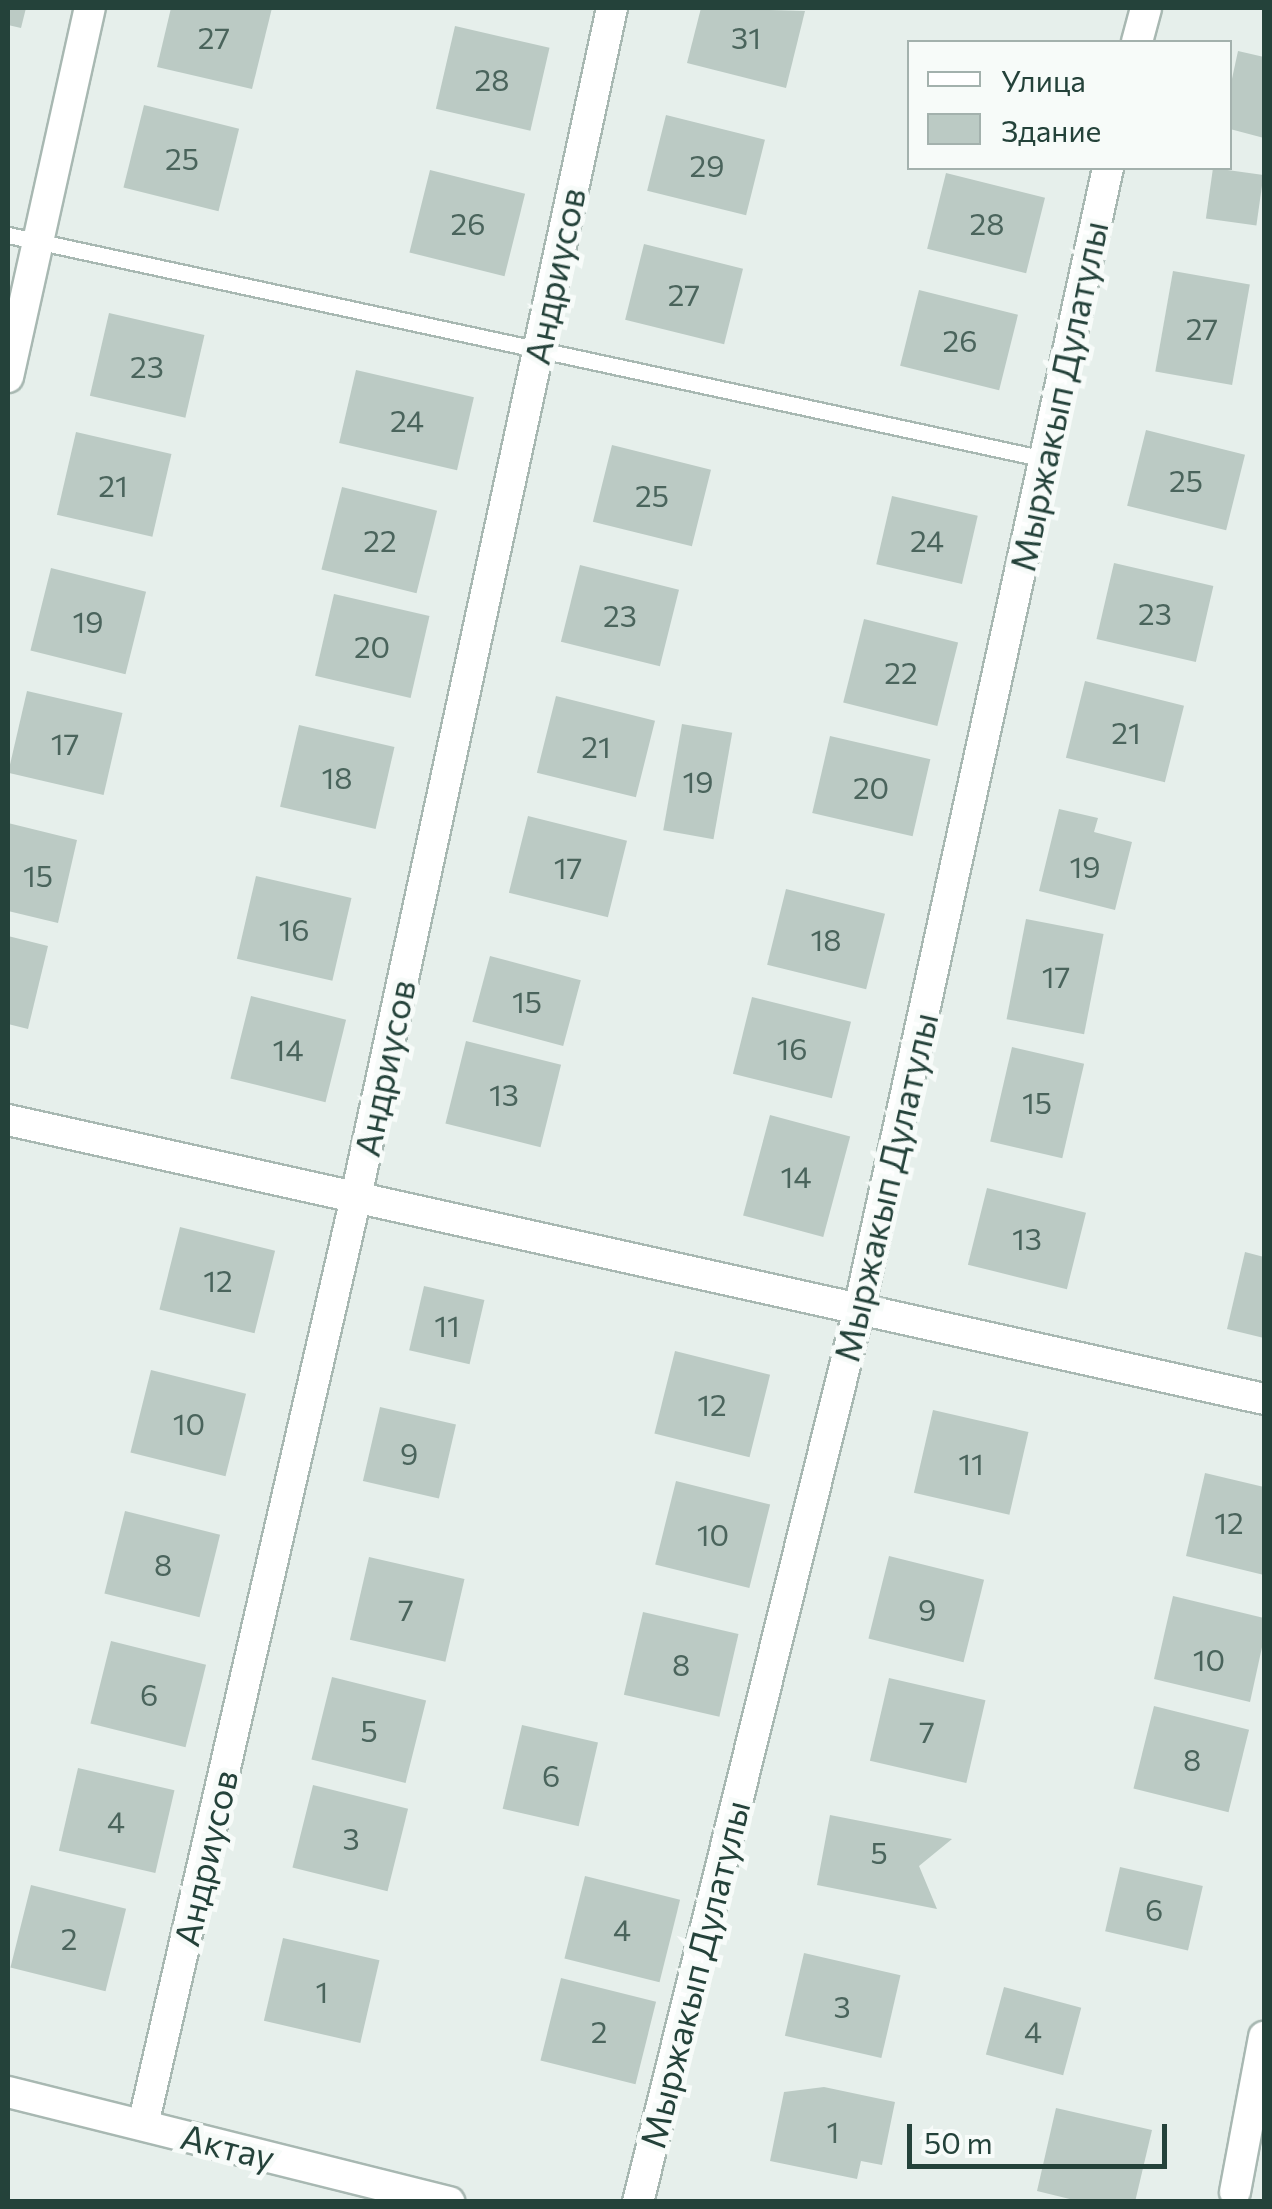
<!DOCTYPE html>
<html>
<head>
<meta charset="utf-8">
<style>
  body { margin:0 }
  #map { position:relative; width:1272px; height:2209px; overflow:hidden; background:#e6efeb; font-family:Commissioner,sans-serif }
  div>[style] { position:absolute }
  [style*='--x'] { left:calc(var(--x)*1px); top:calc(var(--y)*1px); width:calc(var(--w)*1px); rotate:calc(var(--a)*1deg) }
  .building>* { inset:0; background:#bbcac4; transform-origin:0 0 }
  .roads { filter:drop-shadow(2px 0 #a8b8b2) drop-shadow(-2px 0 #a8b8b2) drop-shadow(0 2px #a8b8b2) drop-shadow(0 -2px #a8b8b2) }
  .service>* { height:15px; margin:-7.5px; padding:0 7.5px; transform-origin:7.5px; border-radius:7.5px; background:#fff }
  .minor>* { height:30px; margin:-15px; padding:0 15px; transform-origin:15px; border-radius:15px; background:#fff }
  .tertiary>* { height:30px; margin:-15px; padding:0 15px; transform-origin:15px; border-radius:15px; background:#fff }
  span { translate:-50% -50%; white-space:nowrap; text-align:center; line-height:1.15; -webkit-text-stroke:10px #f7fbf9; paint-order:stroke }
  .number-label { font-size:30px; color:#4a645c }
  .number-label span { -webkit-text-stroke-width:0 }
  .street-label { font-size:35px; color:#24423a }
  .frame { position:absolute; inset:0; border:10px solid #24423a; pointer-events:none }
  .legend { position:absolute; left:907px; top:40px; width:325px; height:130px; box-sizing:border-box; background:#f7fbf9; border:2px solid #a3b1ad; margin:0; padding:12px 18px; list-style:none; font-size:30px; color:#24423a }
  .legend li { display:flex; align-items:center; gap:20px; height:50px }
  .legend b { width:50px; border:2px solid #a3b1ad }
  .scale { position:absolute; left:907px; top:2124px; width:260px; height:45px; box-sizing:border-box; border:5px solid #24423a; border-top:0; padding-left:12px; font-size:30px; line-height:35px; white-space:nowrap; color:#24423a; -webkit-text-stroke:8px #f7fbf9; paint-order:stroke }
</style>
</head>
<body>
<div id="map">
  <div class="building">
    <i style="clip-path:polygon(8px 8px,26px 8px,21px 28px,8px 25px)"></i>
    <i style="clip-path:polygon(171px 8px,272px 8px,252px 89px,157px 67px)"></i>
    <i style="clip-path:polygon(701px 8px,805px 11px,786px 88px,687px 63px)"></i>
    <i style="left:455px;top:26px;width:97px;height:85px;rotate:13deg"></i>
    <i style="clip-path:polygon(1238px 51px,1264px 57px,1264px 138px,1230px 129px,1230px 88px)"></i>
    <i style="left:144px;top:105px;width:98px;height:85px;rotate:14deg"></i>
    <i style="left:666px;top:115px;width:102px;height:78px;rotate:14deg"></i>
    <i style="left:1213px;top:168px;width:51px;height:51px;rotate:8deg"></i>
    <i style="left:430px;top:170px;width:98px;height:85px;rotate:14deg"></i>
    <i style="left:946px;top:173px;width:102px;height:78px;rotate:14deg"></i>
    <i style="left:644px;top:244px;width:102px;height:78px;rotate:14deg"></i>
    <i style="left:1173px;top:271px;width:78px;height:102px;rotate:10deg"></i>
    <i style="left:919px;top:290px;width:102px;height:78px;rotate:14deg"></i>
    <i style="left:109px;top:313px;width:98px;height:85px;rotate:13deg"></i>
    <i style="left:356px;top:370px;width:121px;height:75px;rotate:13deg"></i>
    <i style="left:1146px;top:430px;width:102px;height:78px;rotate:14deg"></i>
    <i style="left:76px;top:432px;width:98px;height:85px;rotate:13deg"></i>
    <i style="left:612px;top:445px;width:102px;height:79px;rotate:14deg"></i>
    <i style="left:342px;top:487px;width:98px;height:85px;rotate:14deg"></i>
    <i style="left:892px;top:496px;width:88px;height:70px;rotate:13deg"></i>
    <i style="left:1114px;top:563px;width:102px;height:78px;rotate:13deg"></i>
    <i style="left:580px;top:565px;width:102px;height:79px;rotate:14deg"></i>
    <i style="left:51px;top:568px;width:98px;height:85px;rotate:14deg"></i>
    <i style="left:334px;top:594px;width:98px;height:84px;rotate:13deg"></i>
    <i style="left:864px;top:619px;width:97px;height:86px;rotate:14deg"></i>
    <i style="left:1085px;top:681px;width:102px;height:79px;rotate:14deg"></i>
    <i style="left:27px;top:691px;width:98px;height:84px;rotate:13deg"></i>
    <i style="left:556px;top:696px;width:102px;height:79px;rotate:14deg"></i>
    <i style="left:682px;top:724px;width:51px;height:108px;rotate:10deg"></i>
    <i style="left:299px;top:725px;width:98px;height:84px;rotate:13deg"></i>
    <i style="left:830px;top:736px;width:103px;height:79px;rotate:13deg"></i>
    <i style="clip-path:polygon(1059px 809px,1098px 818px,1094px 832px,1132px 842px,1115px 910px,1039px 891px)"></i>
    <i style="left:528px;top:816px;width:102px;height:79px;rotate:14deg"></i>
    <i style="clip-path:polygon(8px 823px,77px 840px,58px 923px,8px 911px)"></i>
    <i style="left:256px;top:876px;width:98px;height:85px;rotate:13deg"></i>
    <i style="left:786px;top:889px;width:102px;height:78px;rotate:14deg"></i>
    <i style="left:1026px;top:919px;width:79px;height:102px;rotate:11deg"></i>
    <i style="clip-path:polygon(8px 936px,48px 946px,28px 1029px,8px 1024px)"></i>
    <i style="left:490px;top:956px;width:94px;height:68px;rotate:15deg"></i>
    <i style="left:251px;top:996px;width:98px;height:85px;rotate:14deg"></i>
    <i style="left:752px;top:997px;width:102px;height:79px;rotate:14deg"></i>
    <i style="left:466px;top:1041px;width:98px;height:85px;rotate:14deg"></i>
    <i style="left:1012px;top:1047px;width:74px;height:97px;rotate:13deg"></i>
    <i style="left:770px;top:1115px;width:83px;height:104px;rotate:15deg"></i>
    <i style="left:987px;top:1188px;width:102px;height:79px;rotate:14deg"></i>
    <i style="left:180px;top:1227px;width:98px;height:85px;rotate:14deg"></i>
    <i style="clip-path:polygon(1245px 1252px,1264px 1257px,1264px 1338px,1227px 1329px)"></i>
    <i style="left:424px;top:1286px;width:62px;height:66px;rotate:13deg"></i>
    <i style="left:675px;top:1351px;width:98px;height:85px;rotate:14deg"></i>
    <i style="left:151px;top:1370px;width:98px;height:85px;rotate:14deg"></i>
    <i style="left:380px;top:1407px;width:78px;height:76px;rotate:13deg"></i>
    <i style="left:933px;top:1410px;width:98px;height:85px;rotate:13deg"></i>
    <i style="clip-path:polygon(1205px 1473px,1264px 1487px,1264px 1575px,1186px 1556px)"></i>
    <i style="left:676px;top:1481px;width:97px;height:86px;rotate:14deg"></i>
    <i style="left:125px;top:1511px;width:98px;height:85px;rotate:14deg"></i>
    <i style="left:889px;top:1556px;width:98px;height:85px;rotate:14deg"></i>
    <i style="left:369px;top:1557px;width:98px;height:85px;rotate:13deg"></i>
    <i style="clip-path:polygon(1173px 1596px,1264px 1618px,1264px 1638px,1250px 1702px,1154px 1679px)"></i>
    <i style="left:643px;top:1612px;width:98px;height:85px;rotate:13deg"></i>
    <i style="left:111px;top:1641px;width:98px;height:85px;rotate:14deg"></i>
    <i style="left:332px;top:1677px;width:97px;height:85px;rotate:14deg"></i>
    <i style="left:889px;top:1678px;width:99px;height:85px;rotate:13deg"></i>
    <i style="left:1154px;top:1706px;width:98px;height:85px;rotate:14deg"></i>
    <i style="left:522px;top:1725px;width:78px;height:86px;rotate:13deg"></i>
    <i style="left:78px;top:1768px;width:99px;height:85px;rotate:13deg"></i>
    <i style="left:313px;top:1785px;width:98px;height:85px;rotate:14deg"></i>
    <i style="clip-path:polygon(830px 1815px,952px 1839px,919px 1866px,937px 1909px,817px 1885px)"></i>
    <i style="left:1120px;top:1867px;width:85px;height:66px;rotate:13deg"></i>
    <i style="left:585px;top:1876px;width:98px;height:85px;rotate:14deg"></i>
    <i style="left:31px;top:1885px;width:98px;height:85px;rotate:14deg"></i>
    <i style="left:283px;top:1938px;width:99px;height:85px;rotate:13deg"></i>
    <i style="left:804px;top:1953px;width:99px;height:85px;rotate:13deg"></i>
    <i style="left:561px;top:1978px;width:98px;height:85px;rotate:14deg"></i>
    <i style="left:1004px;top:1987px;width:80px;height:70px;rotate:15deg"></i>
    <i style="clip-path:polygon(824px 2087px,895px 2102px,882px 2165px,861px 2161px,857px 2179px,770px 2161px,784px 2092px)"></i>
    <i style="clip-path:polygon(1056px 2108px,1152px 2130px,1135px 2202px,1082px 2202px,1037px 2191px)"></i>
  </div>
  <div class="roads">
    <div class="service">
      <i style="--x:8;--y:235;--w:1061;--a:12.19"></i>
    </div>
    <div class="minor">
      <i style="--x:1137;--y:42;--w:35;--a:-75"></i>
      <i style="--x:8;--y:377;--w:378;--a:-77.5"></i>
      <i style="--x:8;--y:1120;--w:1287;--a:12.52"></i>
      <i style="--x:143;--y:2125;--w:952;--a:-77.07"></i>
      <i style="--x:356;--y:1197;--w:1216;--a:-77.85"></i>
      <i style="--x:1235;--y:2192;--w:158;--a:-79.4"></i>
      <i style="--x:638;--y:2202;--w:920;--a:-76.1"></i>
      <i style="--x:859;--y:1309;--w:1168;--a:-77.69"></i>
    </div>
    <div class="tertiary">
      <i style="--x:8;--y:2092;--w:455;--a:14"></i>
    </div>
  </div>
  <div class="number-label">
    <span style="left:214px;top:37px">27</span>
    <span style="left:746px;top:37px">31</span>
    <span style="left:492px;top:79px">28</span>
    <span style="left:182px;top:158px">25</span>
    <span style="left:707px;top:165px">29</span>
    <span style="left:468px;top:223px">26</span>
    <span style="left:987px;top:223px">28</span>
    <span style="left:684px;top:294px">27</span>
    <span style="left:1202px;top:328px">27</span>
    <span style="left:960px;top:340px">26</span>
    <span style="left:147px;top:366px">23</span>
    <span style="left:407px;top:420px">24</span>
    <span style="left:1186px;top:480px">25</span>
    <span style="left:113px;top:485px">21</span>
    <span style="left:652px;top:495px">25</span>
    <span style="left:380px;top:540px">22</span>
    <span style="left:927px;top:540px">24</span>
    <span style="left:1155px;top:613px">23</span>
    <span style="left:620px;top:615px">23</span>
    <span style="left:88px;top:621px">19</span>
    <span style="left:372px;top:646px">20</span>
    <span style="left:901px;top:672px">22</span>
    <span style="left:1126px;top:732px">21</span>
    <span style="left:65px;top:743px">17</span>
    <span style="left:596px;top:746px">21</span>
    <span style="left:337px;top:777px">18</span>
    <span style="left:698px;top:781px">19</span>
    <span style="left:871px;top:787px">20</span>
    <span style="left:1085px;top:866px">19</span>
    <span style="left:568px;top:867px">17</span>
    <span style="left:38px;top:875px">15</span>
    <span style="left:294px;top:929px">16</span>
    <span style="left:826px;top:939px">18</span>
    <span style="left:1056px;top:976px">17</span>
    <span style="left:527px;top:1001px">15</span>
    <span style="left:792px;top:1048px">16</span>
    <span style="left:288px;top:1049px">14</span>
    <span style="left:504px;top:1094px">13</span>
    <span style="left:1037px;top:1102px">15</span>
    <span style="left:796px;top:1176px">14</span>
    <span style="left:1027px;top:1238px">13</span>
    <span style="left:218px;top:1280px">12</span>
    <span style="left:447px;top:1325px">11</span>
    <span style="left:712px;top:1404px">12</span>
    <span style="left:189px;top:1423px">10</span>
    <span style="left:409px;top:1453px">9</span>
    <span style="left:971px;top:1463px">11</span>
    <span style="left:1229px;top:1522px">12</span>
    <span style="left:713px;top:1534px">10</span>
    <span style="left:163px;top:1564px">8</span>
    <span style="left:406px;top:1609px">7</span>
    <span style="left:927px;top:1609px">9</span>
    <span style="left:1209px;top:1659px">10</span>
    <span style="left:681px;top:1664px">8</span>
    <span style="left:149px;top:1694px">6</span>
    <span style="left:369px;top:1730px">5</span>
    <span style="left:927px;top:1731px">7</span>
    <span style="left:1192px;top:1759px">8</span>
    <span style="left:551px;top:1775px">6</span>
    <span style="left:116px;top:1821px">4</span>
    <span style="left:351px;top:1838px">3</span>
    <span style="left:879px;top:1852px">5</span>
    <span style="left:1154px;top:1909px">6</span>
    <span style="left:622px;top:1929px">4</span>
    <span style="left:69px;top:1938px">2</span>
    <span style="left:322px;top:1991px">1</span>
    <span style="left:842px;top:2006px">3</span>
    <span style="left:599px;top:2031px">2</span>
    <span style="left:1033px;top:2031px">4</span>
    <span style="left:833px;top:2131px">1</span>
  </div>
  <div class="street-label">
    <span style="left:554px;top:276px;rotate:-78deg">Андриусов</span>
    <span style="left:1058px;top:396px;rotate:-78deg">Мыржакып Дулатулы</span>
    <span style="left:384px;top:1068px;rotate:-78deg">Андриусов</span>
    <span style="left:885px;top:1187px;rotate:-77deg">Мыржакып Дулатулы</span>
    <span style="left:205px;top:1858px;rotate:-77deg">Андриусов</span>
    <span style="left:694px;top:1974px;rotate:-76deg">Мыржакып Дулатулы</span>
    <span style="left:228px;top:2146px;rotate:14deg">Актау</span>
  </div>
  <div class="frame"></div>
  <ul class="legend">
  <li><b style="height:12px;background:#fff"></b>Улица</li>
  <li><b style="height:28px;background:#bbcac4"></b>Здание</li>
  </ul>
  <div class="scale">50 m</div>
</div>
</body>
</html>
